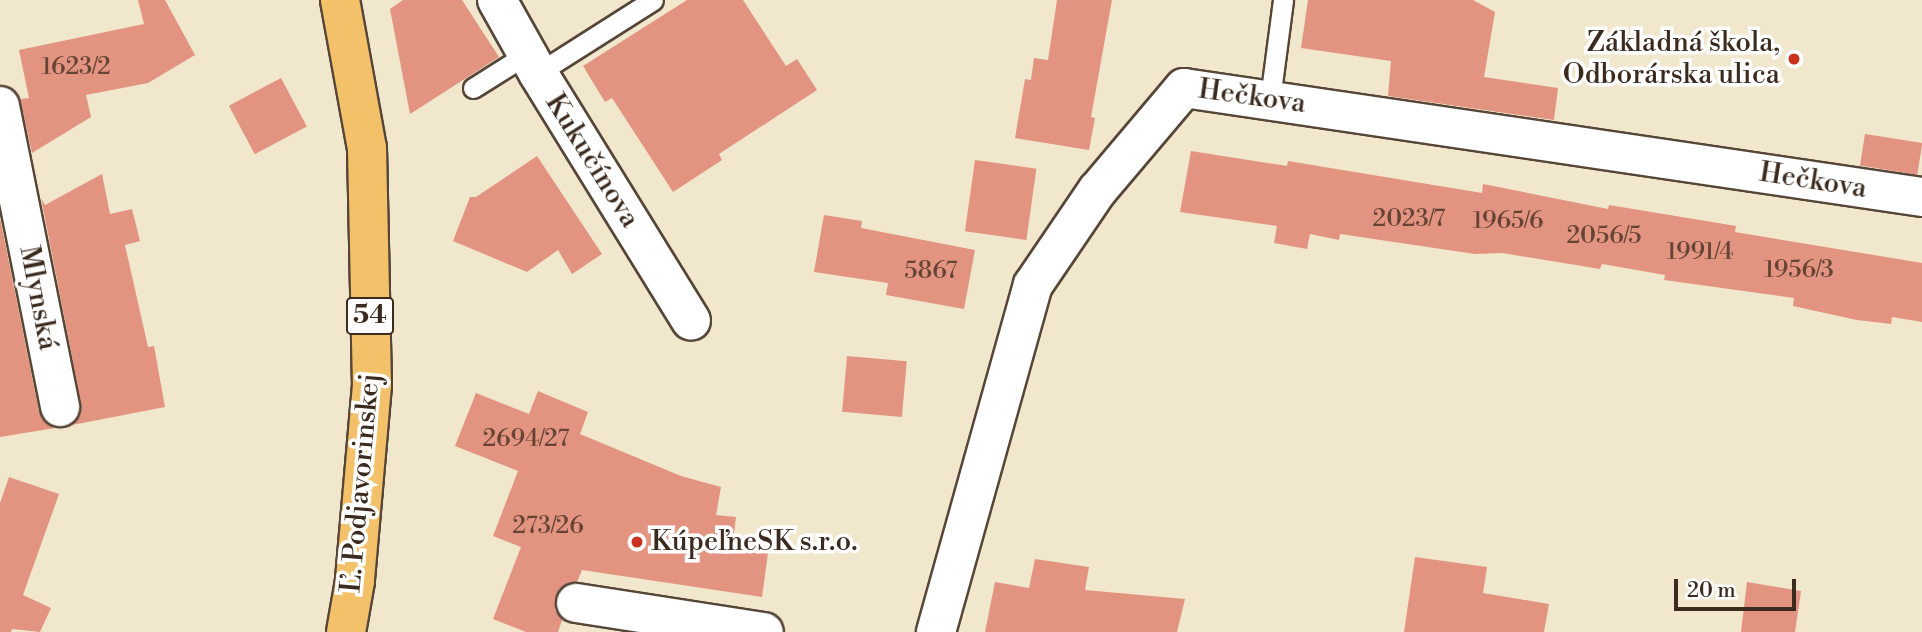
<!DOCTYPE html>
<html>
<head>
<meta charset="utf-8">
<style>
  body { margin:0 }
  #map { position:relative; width:1922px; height:632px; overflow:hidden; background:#f0e7cc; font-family:"Libre Bodoni",serif }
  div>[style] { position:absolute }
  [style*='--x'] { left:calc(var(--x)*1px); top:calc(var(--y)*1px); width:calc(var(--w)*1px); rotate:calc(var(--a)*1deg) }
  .building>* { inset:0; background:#e39480; transform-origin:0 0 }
  .roads { filter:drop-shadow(2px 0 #564638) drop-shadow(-2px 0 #564638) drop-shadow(0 2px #564638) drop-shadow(0 -2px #564638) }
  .lane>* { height:19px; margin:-9.5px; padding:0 9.5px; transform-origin:9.5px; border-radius:9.5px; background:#fff }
  .street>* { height:38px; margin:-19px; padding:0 19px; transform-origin:19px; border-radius:19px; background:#fff }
  .primary>* { height:38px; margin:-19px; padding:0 19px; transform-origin:19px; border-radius:19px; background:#f4c16b }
  .dots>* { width:19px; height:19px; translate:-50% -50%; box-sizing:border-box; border:4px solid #fff; border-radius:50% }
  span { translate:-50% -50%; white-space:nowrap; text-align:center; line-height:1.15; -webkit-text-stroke:7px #fff; paint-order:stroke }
  .number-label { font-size:24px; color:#654436 }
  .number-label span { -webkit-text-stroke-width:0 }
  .shield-label span { padding:2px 5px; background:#fff; border:2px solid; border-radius:5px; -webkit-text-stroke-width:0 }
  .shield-label { font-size:26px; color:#3b2a1e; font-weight:700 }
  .poi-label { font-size:28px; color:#3b2a1e }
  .right { translate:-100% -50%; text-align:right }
  .left { translate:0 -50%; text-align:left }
  .street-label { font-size:28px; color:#3b2a1e }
  .scale { position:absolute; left:1674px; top:579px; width:122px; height:32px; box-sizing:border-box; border:4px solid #3b2a1e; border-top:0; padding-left:9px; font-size:21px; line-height:24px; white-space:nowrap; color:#3b2a1e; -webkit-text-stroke:5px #fff; paint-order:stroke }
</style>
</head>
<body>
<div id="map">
  <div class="building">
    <i style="clip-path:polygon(138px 0,165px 0,195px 55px,148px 83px,86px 95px,91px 117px,32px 153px,20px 99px,29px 98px,19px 50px,144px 24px)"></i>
    <i style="clip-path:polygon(403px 0,462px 0,499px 57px,410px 114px,390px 9px)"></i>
    <i style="clip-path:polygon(687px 0,743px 0,786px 66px,797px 59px,817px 90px,719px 154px,722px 160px,673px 192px,612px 98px,605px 102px,583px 66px)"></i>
    <i style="clip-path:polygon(1057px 0,1112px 0,1091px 117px,1095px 118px,1089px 150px,1015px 138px,1025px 79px,1031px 80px,1034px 58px,1048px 60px)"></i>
    <i style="clip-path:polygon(1308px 0,1473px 0,1495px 12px,1484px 77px,1558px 88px,1554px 120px,1388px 96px,1391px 61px,1301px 48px)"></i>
    <i style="left:281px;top:78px;width:55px;height:59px;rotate:62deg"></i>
    <i style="left:1865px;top:134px;width:58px;height:32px;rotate:9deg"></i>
    <i style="clip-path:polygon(1191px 151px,1287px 166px,1288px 161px,1482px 193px,1483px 184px,1608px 209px,1609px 205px,1736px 226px,1735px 232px,1922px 263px,1922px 322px,1892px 317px,1891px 324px,1857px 320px,1793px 306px,1794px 298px,1664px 280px,1665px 275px,1602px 264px,1600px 269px,1502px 253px,1475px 254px,1340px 234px,1339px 240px,1310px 234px,1307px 249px,1274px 243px,1277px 226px,1180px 212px)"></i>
    <i style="clip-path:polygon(537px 156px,602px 254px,572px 274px,558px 250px,527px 272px,453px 241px,470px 197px,476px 197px)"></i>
    <i style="left:975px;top:160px;width:62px;height:72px;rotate:8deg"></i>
    <i style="clip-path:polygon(102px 174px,110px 214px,132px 209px,140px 241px,125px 245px,148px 347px,154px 346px,165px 407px,72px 425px,80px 415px,81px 403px,41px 198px,45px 205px)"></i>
    <i style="clip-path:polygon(824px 215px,862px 221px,861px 228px,975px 250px,964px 309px,886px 295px,888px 283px,814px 272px)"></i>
    <i style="clip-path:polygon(0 218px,39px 411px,44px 422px,55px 428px,0 437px)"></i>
    <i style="left:847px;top:356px;width:60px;height:56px;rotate:5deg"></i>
    <i style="clip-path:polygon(538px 391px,588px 412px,580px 434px,681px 476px,721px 487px,716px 515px,736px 517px,732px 550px,768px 553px,762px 597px,582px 570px,577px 582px,559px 589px,555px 599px,555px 610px,562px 620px,558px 632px,526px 632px,493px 619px,521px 547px,493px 536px,518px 471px,455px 446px,476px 393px,529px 414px)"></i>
    <i style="clip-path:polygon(9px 477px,59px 494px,23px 595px,51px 608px,40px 632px,12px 629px,11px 632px,0 632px,0 503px)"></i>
    <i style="clip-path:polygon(1415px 557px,1487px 567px,1483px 593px,1549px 604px,1544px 632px,1404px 632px)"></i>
    <i style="clip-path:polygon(1035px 559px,1089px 567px,1085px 590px,1185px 599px,1177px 632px,985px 632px,995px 582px,1029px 588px)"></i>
    <i style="clip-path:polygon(1747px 582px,1801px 591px,1795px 632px,1741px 632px)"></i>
  </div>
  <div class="roads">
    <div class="lane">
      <i style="--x:538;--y:73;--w:136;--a:-32.4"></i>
      <i style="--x:473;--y:88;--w:64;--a:-32.2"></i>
      <i style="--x:1270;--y:99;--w:100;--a:-82.5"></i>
    </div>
    <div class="street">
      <i style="--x:497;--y:0;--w:84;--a:60.7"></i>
      <i style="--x:538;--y:73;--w:291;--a:58.3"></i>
      <i style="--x:0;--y:106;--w:307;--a:78.7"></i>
      <i style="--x:576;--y:603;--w:190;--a:8.8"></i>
      <i style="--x:936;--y:632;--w:360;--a:-74.4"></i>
      <i style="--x:1033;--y:285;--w:114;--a:-55.8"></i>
      <i style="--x:1097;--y:191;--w:135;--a:-49.8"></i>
      <i style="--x:1184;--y:88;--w:746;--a:8.4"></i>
    </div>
    <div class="primary">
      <i style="--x:340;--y:0;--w:150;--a:79.7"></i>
      <i style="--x:367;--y:148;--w:237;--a:88.8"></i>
      <i style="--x:372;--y:385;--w:197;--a:95"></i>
      <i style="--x:355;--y:581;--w:52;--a:100"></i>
    </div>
  </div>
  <div class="dots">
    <i style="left:1794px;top:59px;background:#c8321e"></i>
    <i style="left:637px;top:542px;background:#c8321e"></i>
  </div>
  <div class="number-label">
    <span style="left:76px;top:68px">1623/2</span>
    <span style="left:1409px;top:220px">2023/7</span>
    <span style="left:1508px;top:222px">1965/6</span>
    <span style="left:1604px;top:237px">2056/5</span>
    <span style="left:1700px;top:253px">1991/4</span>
    <span style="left:1799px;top:271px">1956/3</span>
    <span style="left:931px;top:272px">5867</span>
    <span style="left:526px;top:440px">2694/27</span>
    <span style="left:548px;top:527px">273/26</span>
  </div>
  <div class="shield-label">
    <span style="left:370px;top:316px">54</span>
  </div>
  <div class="poi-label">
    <span class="right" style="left:1780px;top:59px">Základná škola,<br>Odborárska ulica</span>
    <span class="left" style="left:651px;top:542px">KúpeľneSK s.r.o.</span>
  </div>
  <div class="street-label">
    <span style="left:1252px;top:97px;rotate:8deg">Hečkova</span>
    <span style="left:592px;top:161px;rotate:58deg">Kukučínova</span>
    <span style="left:1813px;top:181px;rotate:9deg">Hečkova</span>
    <span style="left:38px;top:298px;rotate:79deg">Mlynská</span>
    <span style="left:361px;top:483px;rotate:-85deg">Ľ. Podjavorinskej</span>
  </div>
  <div class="scale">20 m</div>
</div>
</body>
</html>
